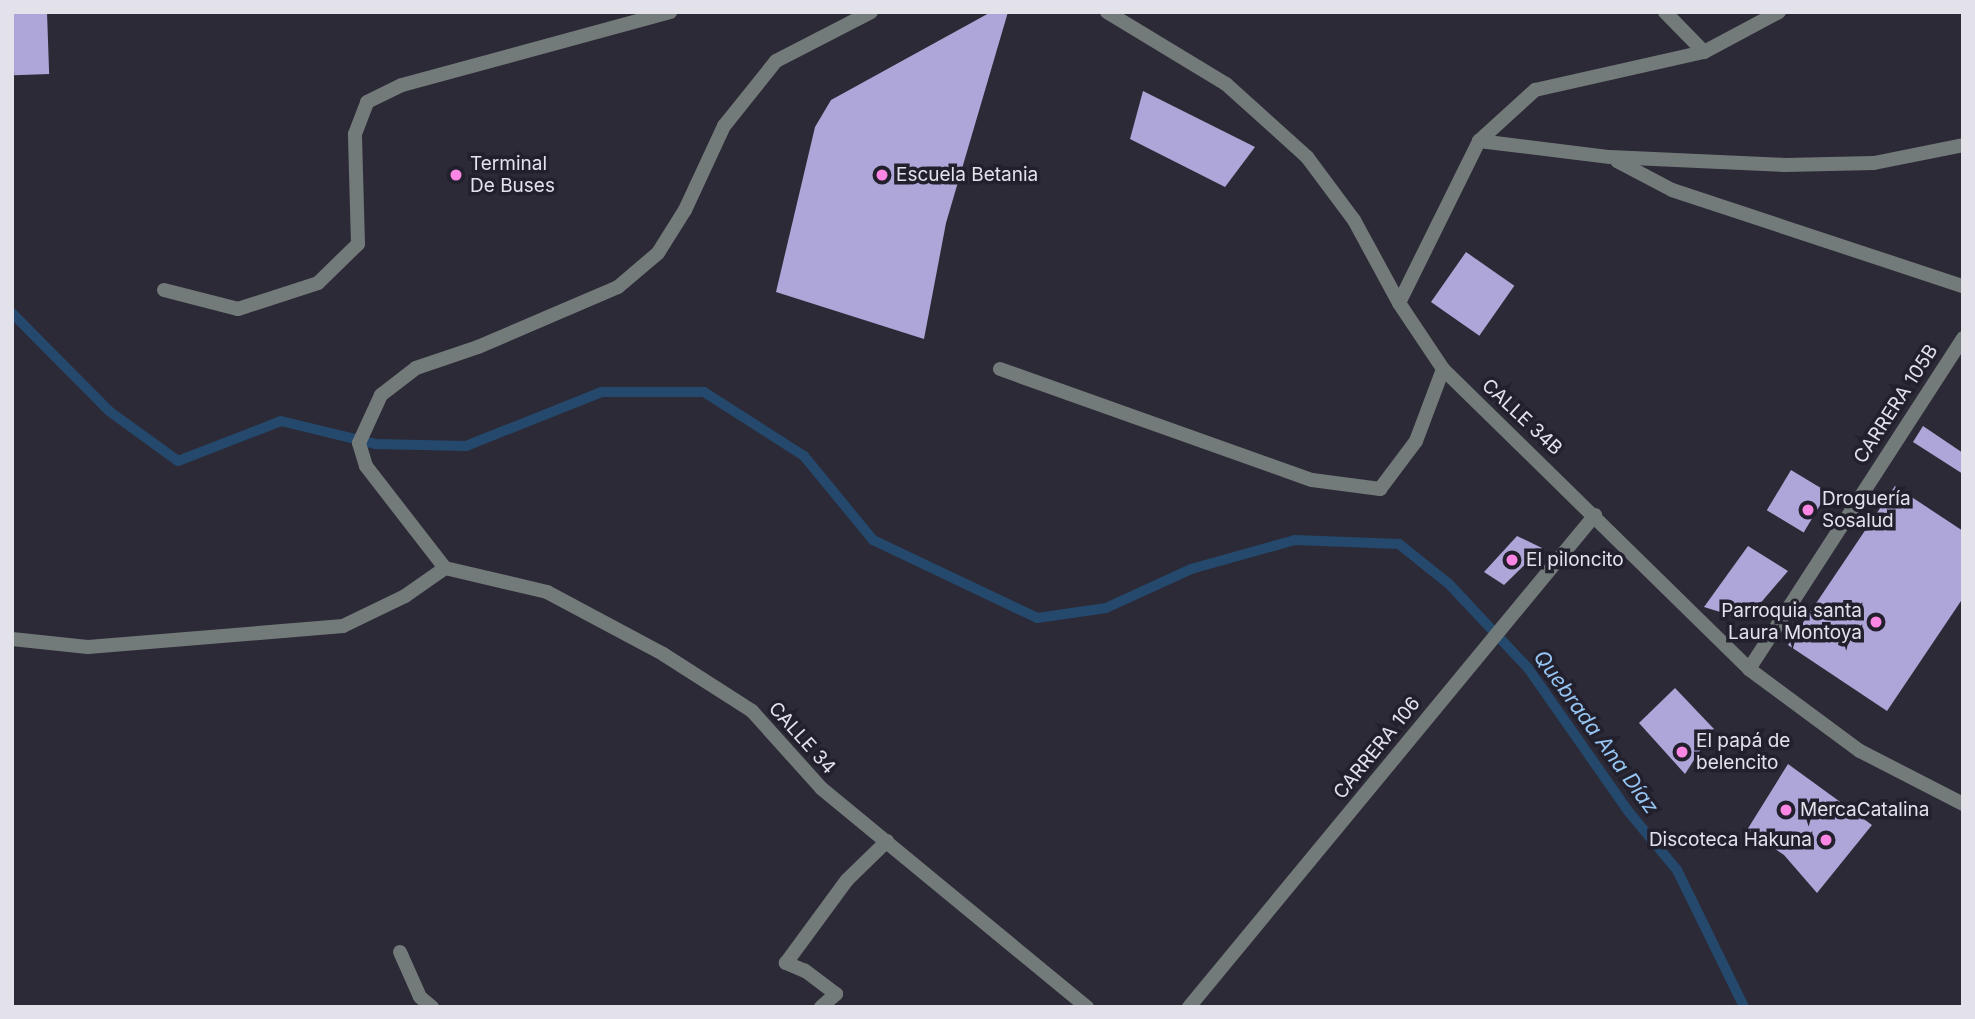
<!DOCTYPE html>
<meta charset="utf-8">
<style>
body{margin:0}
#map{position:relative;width:1975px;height:1019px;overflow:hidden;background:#2d2a37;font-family:Inter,sans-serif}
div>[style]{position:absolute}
.stream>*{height:10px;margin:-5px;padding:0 5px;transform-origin:5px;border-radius:5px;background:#24496c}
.building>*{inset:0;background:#aea5d8;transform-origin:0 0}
.lane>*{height:14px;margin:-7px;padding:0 7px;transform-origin:7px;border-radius:7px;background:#727b79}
.street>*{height:14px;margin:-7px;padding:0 7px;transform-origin:7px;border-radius:7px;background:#727b79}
.dots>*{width:19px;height:19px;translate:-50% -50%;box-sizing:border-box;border:4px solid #23202d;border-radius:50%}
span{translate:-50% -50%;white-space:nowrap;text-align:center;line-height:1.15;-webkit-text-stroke:7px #23202d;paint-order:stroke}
.poi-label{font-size:19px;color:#e3e2eb}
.left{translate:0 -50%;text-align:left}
.right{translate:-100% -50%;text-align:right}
.street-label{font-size:19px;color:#e3e2eb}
.water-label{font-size:21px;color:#96c5f3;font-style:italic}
.frame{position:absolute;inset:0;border:14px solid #e3e2eb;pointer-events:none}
</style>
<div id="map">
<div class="stream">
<div style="left:12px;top:313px;width:138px;rotate:45.3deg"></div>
<div style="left:109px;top:411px;width:85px;rotate:35.9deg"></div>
<div style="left:178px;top:461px;width:110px;rotate:-21.2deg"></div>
<div style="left:281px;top:421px;width:97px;rotate:13.7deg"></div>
<div style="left:375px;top:444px;width:91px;rotate:1.3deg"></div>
<div style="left:466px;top:446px;width:146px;rotate:-21.7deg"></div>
<div style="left:602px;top:392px;width:102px"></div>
<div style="left:704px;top:392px;width:119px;rotate:32.6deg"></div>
<div style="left:804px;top:456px;width:109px;rotate:50.6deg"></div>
<div style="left:873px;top:540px;width:182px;rotate:25.4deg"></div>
<div style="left:1037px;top:618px;width:70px;rotate:-8.2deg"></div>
<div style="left:1106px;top:608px;width:94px;rotate:-24.6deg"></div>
<div style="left:1191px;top:569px;width:108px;rotate:-15.6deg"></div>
<div style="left:1295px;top:540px;width:104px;rotate:2.2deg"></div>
<div style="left:1399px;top:544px;width:64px;rotate:38.7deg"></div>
<div style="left:1449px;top:584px;width:115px;rotate:46.8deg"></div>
<div style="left:1528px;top:668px;width:174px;rotate:55deg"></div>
<div style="left:1628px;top:811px;width:77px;rotate:50.3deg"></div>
<div style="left:1677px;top:870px;width:153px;rotate:63.9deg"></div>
</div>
<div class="building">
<div style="left:47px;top:12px;width:62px;height:35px;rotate:88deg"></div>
<div style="clip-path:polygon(991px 12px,1008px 12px,946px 223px,924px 339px,776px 292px,815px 127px,831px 100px)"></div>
<div style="clip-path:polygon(1143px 91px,1255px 147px,1225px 187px,1130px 139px)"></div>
<div style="left:1466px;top:252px;width:59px;height:61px;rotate:35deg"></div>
<div style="clip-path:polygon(1923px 426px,1963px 453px,1963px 474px,1913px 442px)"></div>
<div style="left:1791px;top:470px;width:43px;height:47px;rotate:31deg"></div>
<div style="clip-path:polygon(1895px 486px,1963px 531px,1963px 598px,1887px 711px,1788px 645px)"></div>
<div style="clip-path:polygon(1517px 536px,1542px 548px,1504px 585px,1484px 572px)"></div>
<div style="clip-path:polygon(1748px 546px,1788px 571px,1746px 620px,1704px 607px)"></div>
<div style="clip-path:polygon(1675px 688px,1714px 729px,1685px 774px,1639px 723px)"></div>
<div style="clip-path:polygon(1788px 764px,1872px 825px,1817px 893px,1784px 855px,1747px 830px)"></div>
</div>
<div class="lane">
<div style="left:164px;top:290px;width:76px;rotate:14.4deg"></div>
<div style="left:238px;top:309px;width:84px;rotate:-18deg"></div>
<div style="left:318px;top:283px;width:56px;rotate:-44.3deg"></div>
<div style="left:358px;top:244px;width:110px;rotate:-91.6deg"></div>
<div style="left:355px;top:134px;width:34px;rotate:-69deg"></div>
<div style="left:367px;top:102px;width:39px;rotate:-26deg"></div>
<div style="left:402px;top:85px;width:278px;rotate:-15.2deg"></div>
<div style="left:1000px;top:369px;width:331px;rotate:19.6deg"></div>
<div style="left:1312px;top:480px;width:69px;rotate:7.5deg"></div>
<div style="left:1380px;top:489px;width:60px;rotate:-53.1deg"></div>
<div style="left:1416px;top:441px;width:77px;rotate:-69.4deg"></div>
</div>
<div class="street">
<div style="left:1107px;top:12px;width:139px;rotate:31.2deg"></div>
<div style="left:1226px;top:84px;width:109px;rotate:42deg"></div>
<div style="left:1307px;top:157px;width:79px;rotate:53.3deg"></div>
<div style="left:1354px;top:220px;width:94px;rotate:61.5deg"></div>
<div style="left:1399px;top:303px;width:79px;rotate:56.3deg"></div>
<div style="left:1443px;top:369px;width:429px;rotate:44.4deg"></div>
<div style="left:1749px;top:669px;width:138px;rotate:36.5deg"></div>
<div style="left:1860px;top:751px;width:116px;rotate:27.2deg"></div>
<div style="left:1665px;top:12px;width:56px;rotate:45.7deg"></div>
<div style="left:1479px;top:141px;width:132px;rotate:7deg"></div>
<div style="left:1610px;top:157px;width:175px;rotate:2.6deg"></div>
<div style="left:1785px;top:165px;width:89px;rotate:-1.3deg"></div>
<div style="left:1874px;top:163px;width:91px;rotate:-11.4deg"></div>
<div style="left:1617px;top:161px;width:62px;rotate:27.8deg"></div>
<div style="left:1672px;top:190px;width:306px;rotate:18.3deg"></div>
<div style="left:1399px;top:303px;width:181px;rotate:-63.7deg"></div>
<div style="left:1479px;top:141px;width:76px;rotate:-42.3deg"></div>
<div style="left:1535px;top:90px;width:173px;rotate:-12.7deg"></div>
<div style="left:1704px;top:52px;width:85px;rotate:-28.1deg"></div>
<div style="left:445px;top:568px;width:105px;rotate:13.2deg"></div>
<div style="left:547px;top:592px;width:132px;rotate:28.1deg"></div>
<div style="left:663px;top:654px;width:106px;rotate:32.6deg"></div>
<div style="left:752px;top:711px;width:103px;rotate:48.1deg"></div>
<div style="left:821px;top:788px;width:345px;rotate:39.5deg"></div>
<div style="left:12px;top:639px;width:76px;rotate:6deg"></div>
<div style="left:88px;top:647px;width:256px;rotate:-4.7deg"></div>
<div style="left:343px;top:626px;width:69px;rotate:-25.8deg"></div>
<div style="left:405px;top:596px;width:49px;rotate:-35deg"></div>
<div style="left:445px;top:568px;width:129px;rotate:-127.8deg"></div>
<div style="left:366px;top:466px;width:24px;rotate:-107deg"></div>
<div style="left:359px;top:443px;width:53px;rotate:-65.4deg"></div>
<div style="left:381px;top:395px;width:44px;rotate:-37.6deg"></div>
<div style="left:416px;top:368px;width:65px;rotate:-18.7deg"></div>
<div style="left:478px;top:347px;width:152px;rotate:-23.2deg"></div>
<div style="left:618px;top:287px;width:52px;rotate:-40.4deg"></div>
<div style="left:658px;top:253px;width:51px;rotate:-57.9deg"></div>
<div style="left:685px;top:210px;width:93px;rotate:-65.1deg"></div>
<div style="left:724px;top:126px;width:83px;rotate:-51.3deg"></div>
<div style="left:776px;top:61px;width:107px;rotate:-27.3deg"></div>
<div style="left:1749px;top:669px;width:394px;rotate:-57.1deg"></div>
<div style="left:400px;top:952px;width:49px;rotate:66deg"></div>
<div style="left:420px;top:997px;width:16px;rotate:40deg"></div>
<div style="left:821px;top:1007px;width:20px;rotate:-41deg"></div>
<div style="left:836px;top:994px;width:39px;rotate:-143deg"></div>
<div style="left:805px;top:971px;width:21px;rotate:-157deg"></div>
<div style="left:786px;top:963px;width:103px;rotate:-53.7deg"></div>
<div style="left:847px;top:880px;width:56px;rotate:-44.3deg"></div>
<div style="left:1189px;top:1007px;width:638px;rotate:-50.47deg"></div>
</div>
<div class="dots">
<div style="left:456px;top:175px;background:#fc86e3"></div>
<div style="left:882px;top:175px;background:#fc86e3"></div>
<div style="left:1808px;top:510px;background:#fc86e3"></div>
<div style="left:1512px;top:560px;background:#fc86e3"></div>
<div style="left:1876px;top:622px;background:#fc86e3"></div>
<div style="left:1682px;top:752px;background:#fc86e3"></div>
<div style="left:1786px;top:810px;background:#fc86e3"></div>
<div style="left:1826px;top:840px;background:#fc86e3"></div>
</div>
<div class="poi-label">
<span class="left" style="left:470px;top:175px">Terminal<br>De Buses</span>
<span class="left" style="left:896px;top:175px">Escuela Betania</span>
<span class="left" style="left:1822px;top:510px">Droguería<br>Sosalud</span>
<span class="left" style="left:1526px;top:560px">El piloncito</span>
<span class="right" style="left:1862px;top:622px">Parroquia santa<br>Laura Montoya</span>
<span class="left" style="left:1696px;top:752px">El papá de<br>belencito</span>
<span class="left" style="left:1800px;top:810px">MercaCatalina</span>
<span class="right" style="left:1812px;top:840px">Discoteca Hakuna</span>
</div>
<div class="street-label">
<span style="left:1896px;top:404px;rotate:-57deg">CARRERA 105B</span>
<span style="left:1522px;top:417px;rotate:43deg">CALLE 34B</span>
<span style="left:802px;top:738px;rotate:48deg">CALLE 34</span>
<span style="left:1377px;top:748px;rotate:-51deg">CARRERA 106</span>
</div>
<div class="water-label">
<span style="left:1596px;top:732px;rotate:54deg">Quebrada Ana Díaz</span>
</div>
<div class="frame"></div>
</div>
